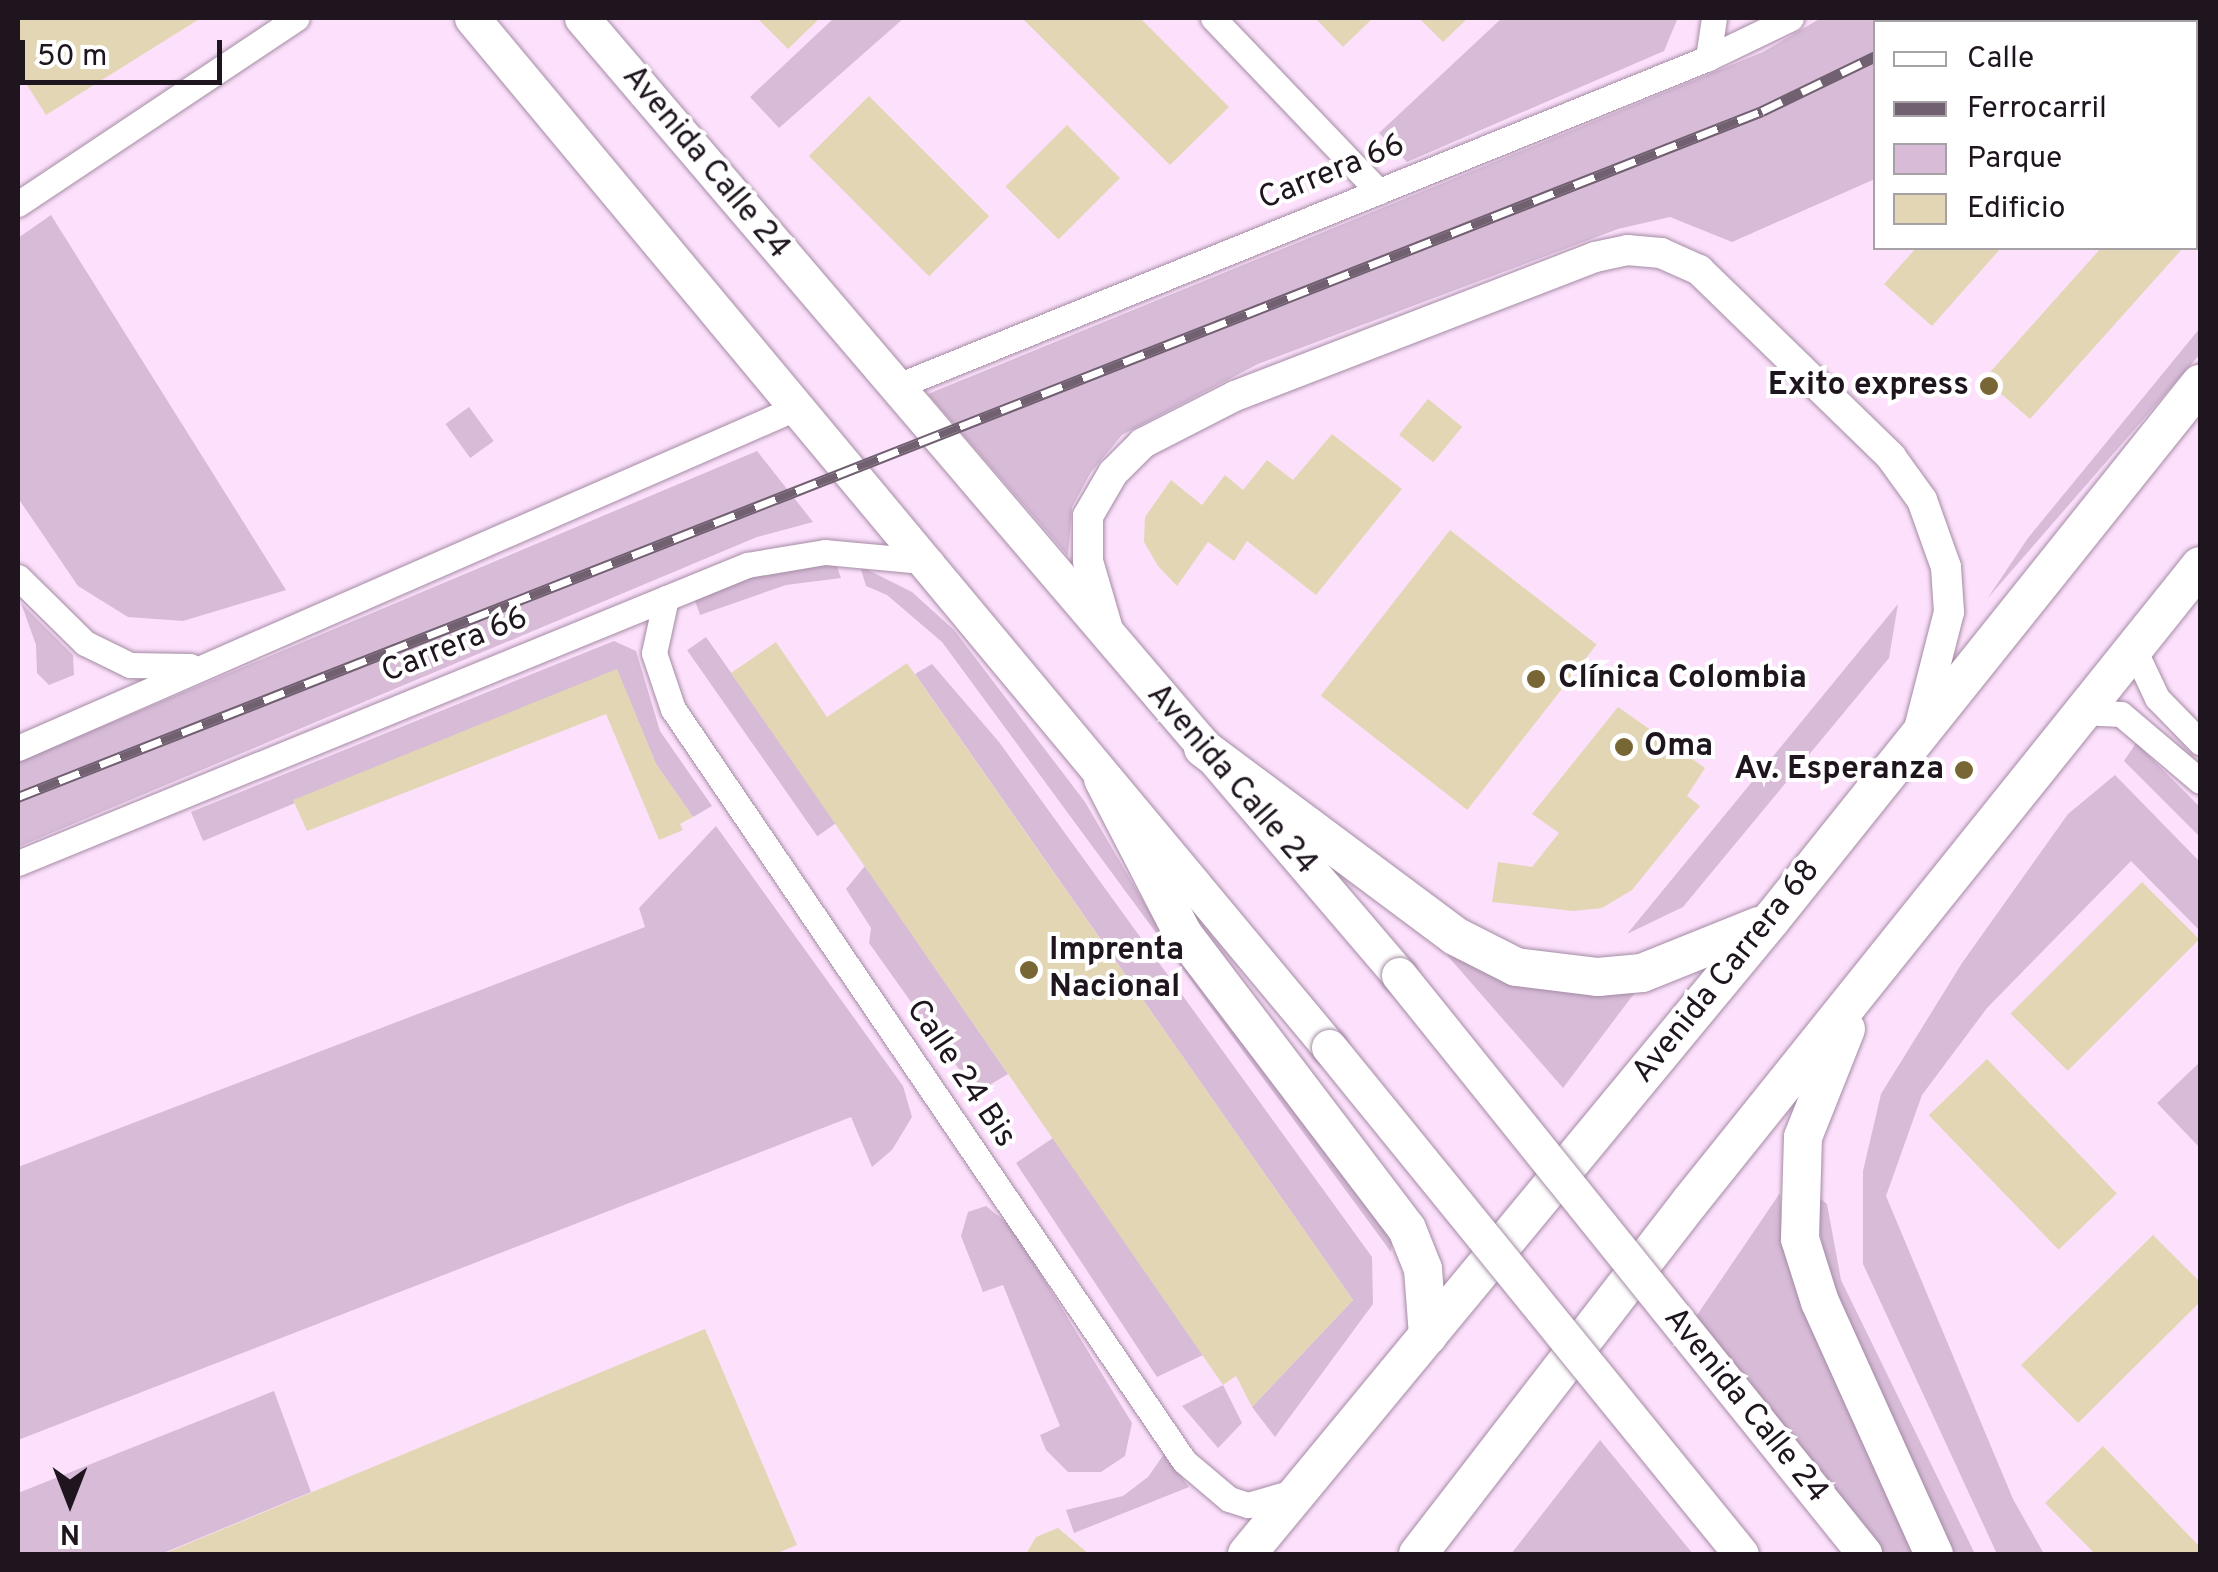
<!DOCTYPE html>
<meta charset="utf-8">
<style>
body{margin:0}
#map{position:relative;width:2218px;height:1572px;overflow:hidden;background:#fde1fc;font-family:Overpass,sans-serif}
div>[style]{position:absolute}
.green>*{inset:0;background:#d7bbd7;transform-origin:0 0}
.building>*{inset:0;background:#e3d6b5;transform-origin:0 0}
.roads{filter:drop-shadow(0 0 2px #a48ba4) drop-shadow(0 0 2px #a48ba4)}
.minor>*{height:25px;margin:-12.5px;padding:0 12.5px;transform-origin:12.5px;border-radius:12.5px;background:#fff}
.tertiary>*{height:30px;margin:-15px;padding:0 15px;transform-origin:15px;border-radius:15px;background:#fff}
.secondary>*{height:35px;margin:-17.5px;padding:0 17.5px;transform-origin:17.5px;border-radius:17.5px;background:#fff}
.primary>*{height:38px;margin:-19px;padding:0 19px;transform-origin:19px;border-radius:19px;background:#fff}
.rail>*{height:11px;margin-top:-5.5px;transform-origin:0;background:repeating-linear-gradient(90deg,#fff 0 22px,#706070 0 44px);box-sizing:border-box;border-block:2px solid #706070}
.bridges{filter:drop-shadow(0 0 2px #a48ba4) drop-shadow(0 0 2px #a48ba4)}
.secondary-bridge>*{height:35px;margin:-17.5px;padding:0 17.5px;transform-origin:17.5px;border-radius:17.5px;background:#fff}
.dots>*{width:28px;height:28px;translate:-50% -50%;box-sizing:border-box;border:5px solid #fff;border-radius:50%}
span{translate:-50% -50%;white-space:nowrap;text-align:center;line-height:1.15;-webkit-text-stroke:8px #fff;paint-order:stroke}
.street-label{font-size:32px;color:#1e151e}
.poi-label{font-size:32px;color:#1e151e;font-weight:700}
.right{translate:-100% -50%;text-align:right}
.left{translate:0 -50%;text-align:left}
.frame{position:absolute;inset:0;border:20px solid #1e151e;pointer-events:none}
.legend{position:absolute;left:1873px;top:20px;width:325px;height:230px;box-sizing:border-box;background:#fff;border:2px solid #a5a1a5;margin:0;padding:12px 18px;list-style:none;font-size:30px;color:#1e151e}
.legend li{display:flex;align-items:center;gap:20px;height:50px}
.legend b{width:50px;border:2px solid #a5a1a5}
.north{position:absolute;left:20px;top:1452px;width:100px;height:100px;-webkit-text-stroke:8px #fff;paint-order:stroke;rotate:180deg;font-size:28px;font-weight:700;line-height:40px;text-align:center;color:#1e151e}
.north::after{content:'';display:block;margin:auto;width:35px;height:45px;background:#1e151e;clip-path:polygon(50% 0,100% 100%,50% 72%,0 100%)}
.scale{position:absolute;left:20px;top:40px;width:202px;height:45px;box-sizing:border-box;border:5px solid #1e151e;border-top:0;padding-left:12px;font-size:30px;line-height:35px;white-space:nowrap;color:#1e151e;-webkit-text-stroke:8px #fff;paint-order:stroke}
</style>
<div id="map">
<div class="green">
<div style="clip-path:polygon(834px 18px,904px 18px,779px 128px,750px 97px)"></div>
<div style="clip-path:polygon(1502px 18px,1677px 18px,1677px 20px,1664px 51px,1407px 162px,1379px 133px)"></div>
<div style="clip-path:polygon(1821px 18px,2102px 18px,1876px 22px,1875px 179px,1732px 242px,1670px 217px,1618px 229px,1258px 364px,1122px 435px,1091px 472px,1072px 507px,1068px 556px,928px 394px,1763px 52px)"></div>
<div style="clip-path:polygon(51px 215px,286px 590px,183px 621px,128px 617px,78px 586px,18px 498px,18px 238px)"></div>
<div style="clip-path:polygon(2200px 328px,2200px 354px,1987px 599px,2028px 538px)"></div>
<div style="left:469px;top:407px;width:42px;height:29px;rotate:54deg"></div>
<div style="clip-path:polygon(757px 451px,813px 522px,757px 537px,18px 847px,18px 762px)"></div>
<div style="clip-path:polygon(835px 561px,841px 578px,786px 585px,700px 615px,694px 598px,763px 573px)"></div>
<div style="clip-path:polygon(860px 566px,912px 592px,954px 630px,1085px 802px,1163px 935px,1393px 1233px,1391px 1252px,942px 642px,887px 595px,866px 586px)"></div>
<div style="clip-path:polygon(21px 603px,73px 655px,74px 675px,49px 685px,37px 673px,36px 645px)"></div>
<div style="clip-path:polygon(1898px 604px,1889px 658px,1683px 907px,1627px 934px)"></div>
<div style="left:706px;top:637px;width:227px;height:23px;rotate:55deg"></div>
<div style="clip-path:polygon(614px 641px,636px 651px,660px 731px,712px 806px,693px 817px,656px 764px,617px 670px,203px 841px,191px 812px)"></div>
<div style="clip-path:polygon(932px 664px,999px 742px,1372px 1257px,1373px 1304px,1275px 1437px,1252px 1407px,1353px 1300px,915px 674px)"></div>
<div style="clip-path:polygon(2136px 743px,2200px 807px,2200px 837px,2124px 761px)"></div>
<div style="clip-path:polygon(2115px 775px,2200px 862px,2200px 931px,2131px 861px,1987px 1008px,1922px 1095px,1886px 1196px,2013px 1499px,2044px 1554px,1997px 1554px,1863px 1264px,1863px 1171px,1881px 1094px,1962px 963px,2068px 814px)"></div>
<div style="clip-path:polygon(716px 826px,903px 1086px,912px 1117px,892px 1150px,872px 1167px,851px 1117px,18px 1440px,18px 1167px,645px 927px,639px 908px)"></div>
<div style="clip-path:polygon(865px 866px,1008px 1074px,976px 1093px,869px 943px,871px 928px,846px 889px)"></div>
<div style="clip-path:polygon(1446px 954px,1527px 988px,1636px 991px,1563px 1088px)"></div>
<div style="clip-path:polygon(2200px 1062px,2200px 1148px,2157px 1103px)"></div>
<div style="clip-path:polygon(1053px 1138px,1203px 1355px,1157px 1377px,1016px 1163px)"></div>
<div style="clip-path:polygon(1811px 1191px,1827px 1204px,1841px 1280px,1975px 1554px,1952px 1554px,1833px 1295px)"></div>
<div style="clip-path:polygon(1780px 1193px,1782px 1225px,1922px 1554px,1884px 1554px,1693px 1321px)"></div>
<div style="clip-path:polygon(986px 1206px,1012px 1227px,1132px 1423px,1125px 1456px,1101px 1472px,1068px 1472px,1046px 1450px,1040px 1435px,1060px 1426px,1003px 1285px,983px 1292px,961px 1236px,968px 1212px)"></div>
<div style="clip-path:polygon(1223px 1385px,1242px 1423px,1218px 1448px,1182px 1406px)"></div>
<div style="clip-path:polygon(274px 1391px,311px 1492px,161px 1554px,18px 1554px,18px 1493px)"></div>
<div style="clip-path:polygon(1600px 1440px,1693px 1554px,1511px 1554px)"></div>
<div style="clip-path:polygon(1164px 1454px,1189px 1487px,1074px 1533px,1066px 1510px,1123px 1496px,1148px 1477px)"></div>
</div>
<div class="building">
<div style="clip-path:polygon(18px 18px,201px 18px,46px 115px,18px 71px)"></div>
<div style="clip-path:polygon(757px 18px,820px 18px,788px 49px)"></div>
<div style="clip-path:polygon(1022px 18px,1140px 18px,1229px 107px,1170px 165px)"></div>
<div style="clip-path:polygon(1315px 18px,1373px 18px,1343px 47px)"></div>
<div style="clip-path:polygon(1419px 18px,1468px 18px,1443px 42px)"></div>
<div style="left:869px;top:96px;width:170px;height:85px;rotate:45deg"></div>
<div style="left:1067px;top:125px;width:75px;height:87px;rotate:45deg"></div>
<div style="clip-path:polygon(1916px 248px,2001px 248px,1932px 326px,1884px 284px)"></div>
<div style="clip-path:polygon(2101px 248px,2183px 248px,2030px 419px,1984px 379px)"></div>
<div style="left:1428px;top:399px;width:44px;height:46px;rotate:39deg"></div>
<div style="clip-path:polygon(1332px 434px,1402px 489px,1316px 595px,1247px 541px,1234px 561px,1208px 542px,1177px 586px,1158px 566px,1144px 542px,1145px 517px,1171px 480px,1202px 505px,1225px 475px,1243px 490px,1267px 460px,1293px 480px)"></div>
<div style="left:1450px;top:530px;width:186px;height:210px;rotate:38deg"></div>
<div style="clip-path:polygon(776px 642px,827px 717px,907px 663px,1353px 1300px,1252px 1407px,1236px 1376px,1223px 1385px,731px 673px)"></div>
<div style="clip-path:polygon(617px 669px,656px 764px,693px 817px,680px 824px,683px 830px,659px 840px,606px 714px,307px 831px,293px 800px)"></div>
<div style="clip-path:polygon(1618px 707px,1705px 768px,1687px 796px,1700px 806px,1632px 890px,1602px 908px,1573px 911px,1492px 902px,1498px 862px,1532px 867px,1559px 833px,1532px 814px)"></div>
<div style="left:2142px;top:882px;width:81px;height:186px;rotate:45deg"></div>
<div style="left:1987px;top:1059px;width:187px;height:81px;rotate:46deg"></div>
<div style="clip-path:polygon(2153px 1235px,2200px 1282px,2200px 1302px,2078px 1423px,2021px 1365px)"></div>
<div style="clip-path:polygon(705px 1329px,797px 1545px,775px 1554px,163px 1554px)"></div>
<div style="clip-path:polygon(2103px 1446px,2200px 1547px,2200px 1554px,2095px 1554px,2045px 1503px)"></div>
<div style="clip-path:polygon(1058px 1528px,1089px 1554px,1026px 1554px,1036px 1537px)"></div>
</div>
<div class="roads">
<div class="minor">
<div style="left:1213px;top:18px;width:240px;rotate:46.3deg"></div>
<div style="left:1708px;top:58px;width:40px;rotate:-81.5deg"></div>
<div style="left:18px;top:204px;width:335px;rotate:-33.7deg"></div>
<div style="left:895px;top:387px;width:877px;rotate:-22.03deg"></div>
<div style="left:1708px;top:58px;width:92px;rotate:-25.7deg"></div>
<div style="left:18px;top:577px;width:94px;rotate:44.6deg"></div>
<div style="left:85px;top:643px;width:50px;rotate:26.1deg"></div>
<div style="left:130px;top:665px;width:60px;rotate:1deg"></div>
<div style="left:666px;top:598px;width:56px;rotate:102.3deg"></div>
<div style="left:654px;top:653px;width:59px;rotate:71.3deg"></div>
<div style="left:673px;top:709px;width:909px;rotate:55.8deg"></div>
<div style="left:1184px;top:1461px;width:59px;rotate:40.2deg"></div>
<div style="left:1229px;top:1499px;width:20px;rotate:18deg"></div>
<div style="left:1248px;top:1505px;width:50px;rotate:-16.3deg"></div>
<div style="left:2133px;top:647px;width:56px;rotate:64.8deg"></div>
<div style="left:2157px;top:698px;width:62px;rotate:45.7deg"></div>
<div style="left:2081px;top:712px;width:40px;rotate:2.9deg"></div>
<div style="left:2121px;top:714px;width:104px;rotate:40.3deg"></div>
<div style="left:18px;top:748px;width:854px;rotate:-23.62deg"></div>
<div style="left:18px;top:863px;width:788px;rotate:-22.23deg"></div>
<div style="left:747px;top:565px;width:79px;rotate:-9.5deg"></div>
<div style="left:825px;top:552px;width:107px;rotate:5.3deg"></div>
</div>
<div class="tertiary">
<div style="left:1109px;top:633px;width:75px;rotate:-106.3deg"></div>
<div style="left:1088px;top:561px;width:45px;rotate:-90deg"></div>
<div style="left:1088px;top:516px;width:50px;rotate:-59.8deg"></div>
<div style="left:1113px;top:473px;width:42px;rotate:-45deg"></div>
<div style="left:1143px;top:443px;width:103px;rotate:-27.1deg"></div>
<div style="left:1235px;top:396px;width:386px;rotate:-21.1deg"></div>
<div style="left:1595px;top:257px;width:33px;rotate:-12deg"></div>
<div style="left:1627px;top:250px;width:34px;rotate:5deg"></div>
<div style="left:1661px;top:253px;width:42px;rotate:24.1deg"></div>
<div style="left:1699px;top:270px;width:268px;rotate:44.2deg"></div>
<div style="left:1891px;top:457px;width:53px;rotate:54.2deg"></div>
<div style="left:1922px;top:500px;width:71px;rotate:70.3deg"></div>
<div style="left:1946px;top:567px;width:45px;rotate:86.2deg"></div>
<div style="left:1949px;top:612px;width:117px;rotate:104.4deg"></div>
</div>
<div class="secondary">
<div style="left:472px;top:18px;width:1339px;rotate:50.21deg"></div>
<div style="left:582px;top:18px;width:1258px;rotate:49.51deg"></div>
</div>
<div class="primary">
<div style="left:1203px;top:748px;width:314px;rotate:36.7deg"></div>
<div style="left:1455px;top:936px;width:68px;rotate:26.9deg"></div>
<div style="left:1516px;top:967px;width:83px;rotate:7deg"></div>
<div style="left:1598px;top:977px;width:44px;rotate:-5.2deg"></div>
<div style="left:1642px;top:973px;width:126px;rotate:-21.9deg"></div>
<div style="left:1103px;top:779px;width:174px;rotate:62.7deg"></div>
<div style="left:1183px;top:934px;width:370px;rotate:52.8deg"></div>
<div style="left:1407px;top:1229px;width:43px;rotate:68.2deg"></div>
<div style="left:1423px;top:1269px;width:67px;rotate:85.7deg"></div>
<div style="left:1846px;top:1029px;width:116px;rotate:111.7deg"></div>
<div style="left:1803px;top:1137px;width:102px;rotate:91.7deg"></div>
<div style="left:1800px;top:1239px;width:66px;rotate:72.4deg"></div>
<div style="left:1820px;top:1302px;width:277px;rotate:65.7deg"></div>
<div style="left:1247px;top:1554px;width:823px;rotate:-50.43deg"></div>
<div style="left:1771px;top:920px;width:687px;rotate:-51.33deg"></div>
<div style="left:1418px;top:1554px;width:445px;rotate:-52.3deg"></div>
<div style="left:1690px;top:1202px;width:815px;rotate:-51.27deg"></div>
</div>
</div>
<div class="rail">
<div style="left:1923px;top:22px;width:8px;rotate:-30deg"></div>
<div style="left:18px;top:797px;width:1874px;rotate:-21.47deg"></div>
<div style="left:1762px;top:111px;width:127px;rotate:-25.8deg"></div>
</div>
<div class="bridges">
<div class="secondary-bridge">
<div style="left:1399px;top:975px;width:742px;rotate:51.18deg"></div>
<div style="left:1329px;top:1047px;width:653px;rotate:50.9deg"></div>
</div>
</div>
<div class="dots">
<div style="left:1989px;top:386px;background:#786635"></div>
<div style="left:1536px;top:679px;background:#786635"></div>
<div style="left:1624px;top:747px;background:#786635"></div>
<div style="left:1964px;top:770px;background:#786635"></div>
<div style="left:1029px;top:970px;background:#786635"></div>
</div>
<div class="street-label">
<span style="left:705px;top:163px;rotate:50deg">Avenida Calle 24</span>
<span style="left:1332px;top:173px;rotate:-22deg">Carrera 66</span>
<span style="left:455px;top:646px;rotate:-22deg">Carrera 66</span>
<span style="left:1231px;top:780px;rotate:49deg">Avenida Calle 24</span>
<span style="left:1727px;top:972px;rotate:-51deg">Avenida Carrera 68</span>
<span style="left:960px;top:1074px;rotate:56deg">Calle 24 Bis</span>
<span style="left:1745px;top:1406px;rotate:51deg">Avenida Calle 24</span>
</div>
<div class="poi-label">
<span class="right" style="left:1969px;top:386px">Exito express</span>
<span class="left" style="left:1558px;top:679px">Clínica Colombia</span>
<span class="left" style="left:1644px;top:747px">Oma</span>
<span class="right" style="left:1944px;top:770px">Av. Esperanza</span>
<span class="left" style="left:1049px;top:970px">Imprenta<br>Nacional</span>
</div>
<div class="frame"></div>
<ul class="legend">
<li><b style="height:12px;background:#fff"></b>Calle</li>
<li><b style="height:12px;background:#706070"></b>Ferrocarril</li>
<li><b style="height:28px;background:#d7bbd7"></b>Parque</li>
<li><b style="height:28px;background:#e3d6b5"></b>Edificio</li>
</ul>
<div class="north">N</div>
<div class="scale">50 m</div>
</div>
